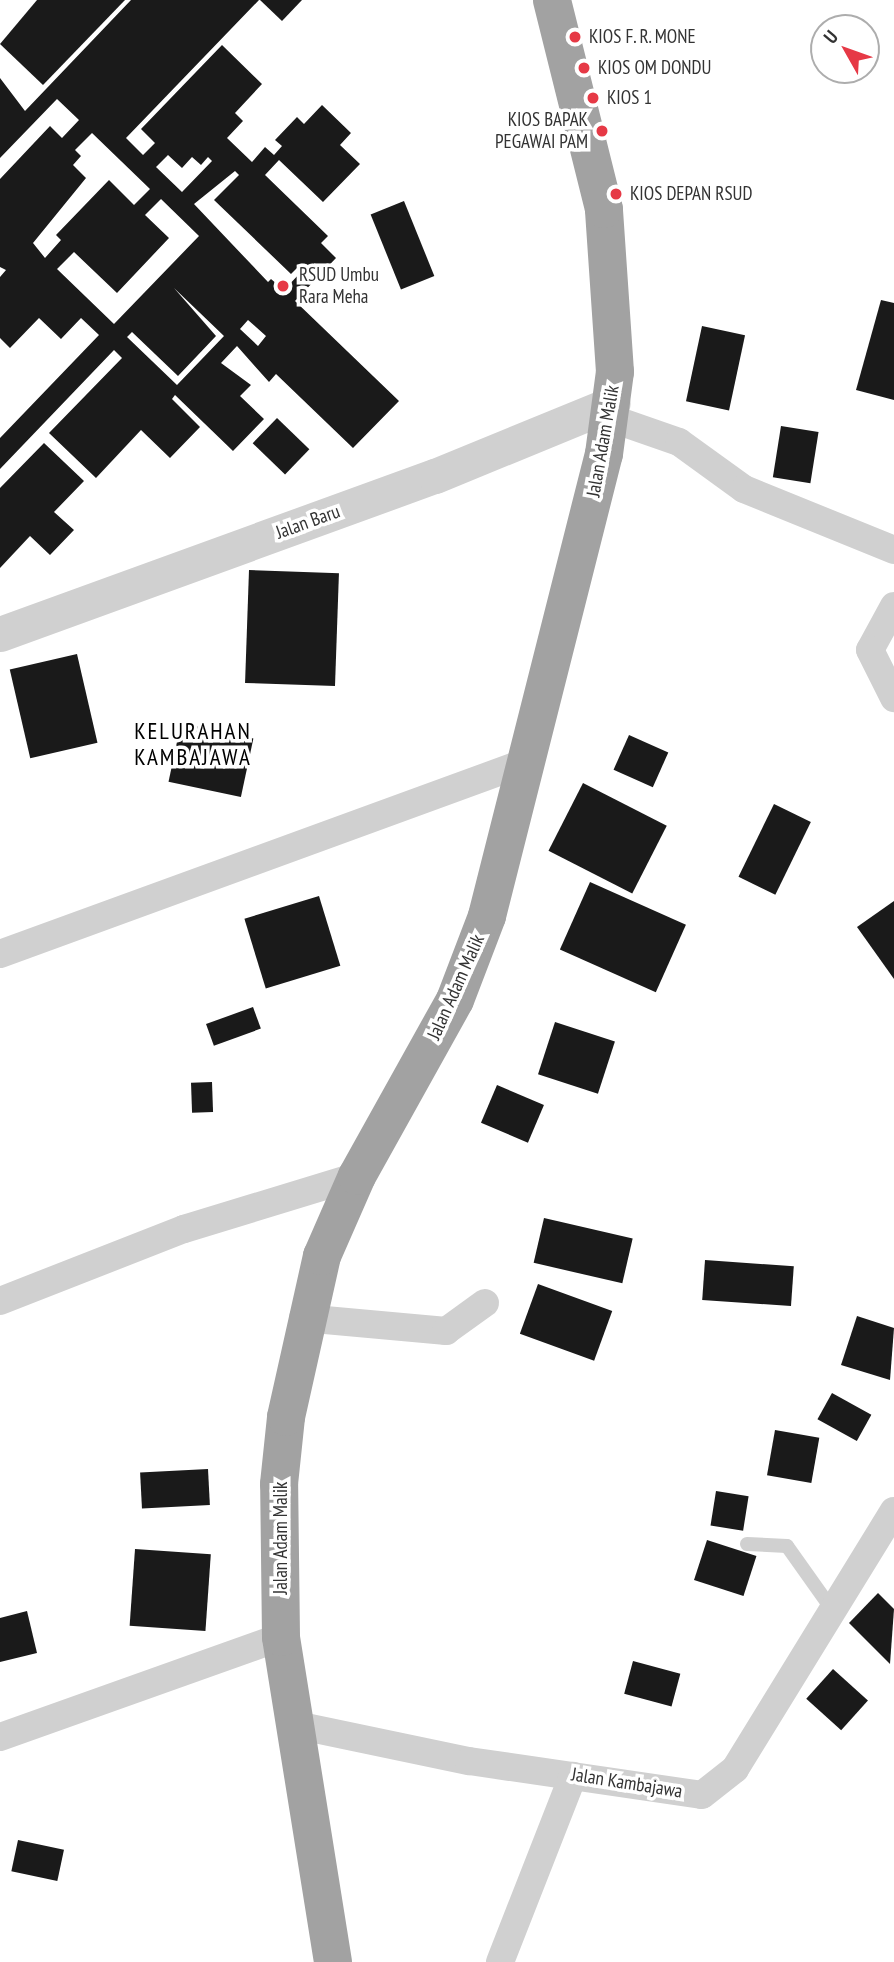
<!DOCTYPE html>
<style>
body{margin:0}
#map{position:relative;width:894px;height:1962px;overflow:hidden;background:#fff;font-family:"PT Sans Narrow",sans-serif}
div>[style]{position:absolute}
.building>*{inset:0;background:#1a1a1a;transform-origin:0 0}
.service>*{height:14px;margin:-7px;padding:0 7px;transform-origin:7px;border-radius:7px;background:#d0d0d0}
.minor>*{height:28px;margin:-14px;padding:0 14px;transform-origin:14px;border-radius:14px;background:#d0d0d0}
.tertiary>*{height:35px;margin:-17.5px;padding:0 17.5px;transform-origin:17.5px;border-radius:17.5px;background:#d0d0d0}
.trunk>*{height:38px;margin:-19px;padding:0 19px;transform-origin:19px;border-radius:19px;background:#a2a2a2}
.dots>*{width:19px;height:19px;translate:-50% -50%;box-sizing:border-box;border:4px solid #fff;border-radius:50%}
span{translate:-50% -50%;white-space:nowrap;text-align:center;line-height:1.15;-webkit-text-stroke:7px #fff;paint-order:stroke}
.poi-label{font-size:19px;color:#333}
.left{translate:0 -50%;text-align:left}
.right{translate:-100% -50%;text-align:right}
.street-label{font-size:19px;color:#333}
.quarter-label{font-size:23px;color:#000;letter-spacing:2px}
.north{position:absolute;left:810px;top:14px;width:70px;height:70px;box-sizing:border-box;background:#fff;border:2px solid #adadad;border-radius:50%;rotate:310deg;font-size:19px;font-weight:700;line-height:28px;text-align:center;color:#333}
.north::after{content:'';display:block;margin:auto;width:24px;height:32px;background:#e63946;clip-path:polygon(50% 0,100% 100%,50% 72%,0 100%)}
</style>
<div id="map">
<div class="building">
<div style="clip-path:polygon(37px 0,125px 0,43px 85px,0 44px)"></div>
<div style="clip-path:polygon(evenodd,131px 0,259px 0,126px 138px,143px 155px,155px 143px,141px 129px,222px 45px,262px 84px,235px 113px,243px 121px,227px 138px,252px 162px,265px 147px,274px 155px,282px 146px,275px 140px,297px 117px,304px 124px,322px 105px,351px 133px,340px 145px,360px 164px,323px 202px,279px 160px,265px 175px,328px 236px,321px 243px,336px 258px,295px 301px,399px 401px,353px 448px,276px 374px,269px 382px,237px 346px,221px 363px,251px 385px,240px 396px,264px 419px,233px 451px,175px 395px,172px 399px,200px 427px,170px 458px,141px 430px,96px 478px,49px 433px,122px 358px,114px 350px,0 469px,0 438px,99px 335px,81px 318px,61px 339px,39px 318px,10px 348px,0 338px,0 277px,6px 270px,0 267px,0 179px,50px 126px,62px 138px,79px 120px,57px 99px,0 158px,0 78px,25px 111px,131px 0,92px 133px,150px 189px,134px 205px,109px 180px,56px 235px,61px 240px,45px 258px,33px 243px,86px 178px,73px 165px,81px 156px,75px 150px,92px 133px,131px 0,168px 155px,182px 168px,192px 157px,201px 165px,208px 157px,212px 161px,182px 192px,156px 167px,168px 155px,131px 0,235px 171px,239px 175px,214px 200px,291px 274px,299px 266px,303px 270px,284px 290px,271px 279px,268px 282px,194px 204px,235px 171px,131px 0,161px 199px,199px 236px,114px 324px,57px 269px,74px 252px,117px 293px,169px 238px,145px 215px,161px 199px,131px 0,174px 288px,224px 336px,177px 385px,127px 337px,132px 332px,178px 376px,216px 336px,174px 288px,131px 0,248px 320px,266px 336px,258px 346px,240px 329px,248px 320px)"></div>
<div style="clip-path:polygon(260px 0,302px 0,282px 21px)"></div>
<div style="left:404px;top:201px;width:81px;height:36px;rotate:68deg"></div>
<div style="clip-path:polygon(881px 300px,894px 303px,894px 400px,856px 390px)"></div>
<div style="left:702px;top:326px;width:44px;height:77px;rotate:12deg"></div>
<div style="left:277px;top:418px;width:45px;height:35px;rotate:44deg"></div>
<div style="left:781px;top:426px;width:38px;height:52px;rotate:9deg"></div>
<div style="clip-path:polygon(44px 443px,84px 481px,54px 512px,74px 530px,50px 555px,30px 536px,0 568px,0 488px)"></div>
<div style="left:249px;top:570px;width:90px;height:113px;rotate:2deg"></div>
<div style="left:77px;top:654px;width:91px;height:69px;rotate:77deg"></div>
<div style="left:181px;top:723px;width:74px;height:60px;rotate:12deg"></div>
<div style="left:629px;top:735px;width:43px;height:38px;rotate:24deg"></div>
<div style="left:583px;top:783px;width:94px;height:76px;rotate:27deg"></div>
<div style="left:774px;top:804px;width:41px;height:81px;rotate:26deg"></div>
<div style="left:590px;top:882px;width:105px;height:74px;rotate:24deg"></div>
<div style="left:319px;top:896px;width:73px;height:78px;rotate:73deg"></div>
<div style="clip-path:polygon(894px 901px,894px 979px,857px 927px)"></div>
<div style="left:253px;top:1007px;width:23px;height:50px;rotate:70deg"></div>
<div style="left:555px;top:1022px;width:63px;height:55px;rotate:18deg"></div>
<div style="left:212px;top:1082px;width:30px;height:21px;rotate:88deg"></div>
<div style="left:497px;top:1085px;width:51px;height:41px;rotate:23deg"></div>
<div style="left:544px;top:1218px;width:91px;height:46px;rotate:13deg"></div>
<div style="left:705px;top:1260px;width:89px;height:40px;rotate:4deg"></div>
<div style="left:538px;top:1284px;width:79px;height:53px;rotate:20deg"></div>
<div style="clip-path:polygon(857px 1316px,894px 1328px,890px 1380px,841px 1365px)"></div>
<div style="left:832px;top:1393px;width:45px;height:30px;rotate:29deg"></div>
<div style="left:775px;top:1430px;width:45px;height:46px;rotate:10deg"></div>
<div style="left:208px;top:1469px;width:36px;height:68px;rotate:87deg"></div>
<div style="left:716px;top:1491px;width:33px;height:35px;rotate:9deg"></div>
<div style="left:707px;top:1540px;width:52px;height:42px;rotate:18deg"></div>
<div style="left:135px;top:1549px;width:76px;height:77px;rotate:4deg"></div>
<div style="clip-path:polygon(878px 1593px,894px 1609px,890px 1664px,849px 1623px)"></div>
<div style="clip-path:polygon(27px 1611px,37px 1653px,0 1662px,0 1618px)"></div>
<div style="left:633px;top:1661px;width:49px;height:34px;rotate:15deg"></div>
<div style="left:833px;top:1669px;width:47px;height:40px;rotate:42deg"></div>
<div style="left:18px;top:1840px;width:47px;height:32px;rotate:12deg"></div>
</div>
<div class="service">
<div style="left:747px;top:1544px;width:40px;rotate:2.9deg"></div>
<div style="left:787px;top:1546px;width:76px;rotate:54.6deg"></div>
</div>
<div class="minor">
<div style="left:610px;top:418px;width:73px;rotate:19.2deg"></div>
<div style="left:679px;top:442px;width:80px;rotate:35.9deg"></div>
<div style="left:744px;top:489px;width:162px;rotate:22.1deg"></div>
<div style="left:894px;top:606px;width:50px;rotate:118.6deg"></div>
<div style="left:870px;top:650px;width:54px;rotate:63.4deg"></div>
<div style="left:0;top:954px;width:563px;rotate:-20.04deg"></div>
<div style="left:0;top:1301px;width:198px;rotate:-21.4deg"></div>
<div style="left:184px;top:1229px;width:181px;rotate:-17deg"></div>
<div style="left:303px;top:1318px;width:144px;rotate:5.2deg"></div>
<div style="left:446px;top:1331px;width:48px;rotate:-35.7deg"></div>
<div style="left:296px;top:1725px;width:177px;rotate:11.8deg"></div>
<div style="left:469px;top:1761px;width:235px;rotate:8.3deg"></div>
<div style="left:702px;top:1795px;width:42px;rotate:-38.2deg"></div>
<div style="left:735px;top:1769px;width:303px;rotate:-58.4deg"></div>
<div style="left:0;top:1737px;width:298px;rotate:-19.6deg"></div>
<div style="left:500px;top:1962px;width:200px;rotate:-68.6deg"></div>
</div>
<div class="tertiary">
<div style="left:0;top:634px;width:463px;rotate:-20deg"></div>
<div style="left:435px;top:476px;width:192px;rotate:-22.3deg"></div>
</div>
<div class="trunk">
<div style="left:333px;top:1962px;width:329px;rotate:-99.1deg"></div>
<div style="left:281px;top:1637px;width:153px;rotate:-90.7deg"></div>
<div style="left:279px;top:1484px;width:67px;rotate:-84deg"></div>
<div style="left:286px;top:1417px;width:165px;rotate:-77.4deg"></div>
<div style="left:322px;top:1256px;width:87px;rotate:-66.4deg"></div>
<div style="left:357px;top:1176px;width:201px;rotate:-60.9deg"></div>
<div style="left:455px;top:1000px;width:90px;rotate:-69.1deg"></div>
<div style="left:487px;top:916px;width:477px;rotate:-75.8deg"></div>
<div style="left:604px;top:454px;width:83px;rotate:-82.4deg"></div>
<div style="left:615px;top:372px;width:163px;rotate:-93.9deg"></div>
<div style="left:604px;top:209px;width:215px;rotate:-104deg"></div>
</div>
<div class="dots">
<div style="left:575px;top:37px;background:#e63946"></div>
<div style="left:584px;top:68px;background:#e63946"></div>
<div style="left:593px;top:98px;background:#e63946"></div>
<div style="left:602px;top:131px;background:#e63946"></div>
<div style="left:616px;top:194px;background:#e63946"></div>
<div style="left:283px;top:286px;background:#e63946"></div>
</div>
<div class="poi-label">
<span class="left" style="left:589px;top:37px">KIOS F. R. MONE</span>
<span class="left" style="left:598px;top:68px">KIOS OM DONDU</span>
<span class="left" style="left:607px;top:98px">KIOS 1</span>
<span class="right" style="left:588px;top:131px">KIOS BAPAK<br>PEGAWAI PAM</span>
<span class="left" style="left:630px;top:194px">KIOS DEPAN RSUD</span>
<span class="left" style="left:299px;top:286px">RSUD Umbu<br>Rara Meha</span>
</div>
<div class="street-label">
<span style="left:603px;top:441px;rotate:-80deg">Jalan Adam Malik</span>
<span style="left:308px;top:522px;rotate:-20deg">Jalan Baru</span>
<span style="left:456px;top:987px;rotate:-66deg">Jalan Adam Malik</span>
<span style="left:281px;top:1538px;rotate:-90deg">Jalan Adam Malik</span>
<span style="left:627px;top:1783px;rotate:9deg">Jalan Kambajawa</span>
</div>
<div class="quarter-label">
<span style="left:193px;top:744px">KELURAHAN<br>KAMBAJAWA</span>
</div>
<div class="north">U</div>
</div>
